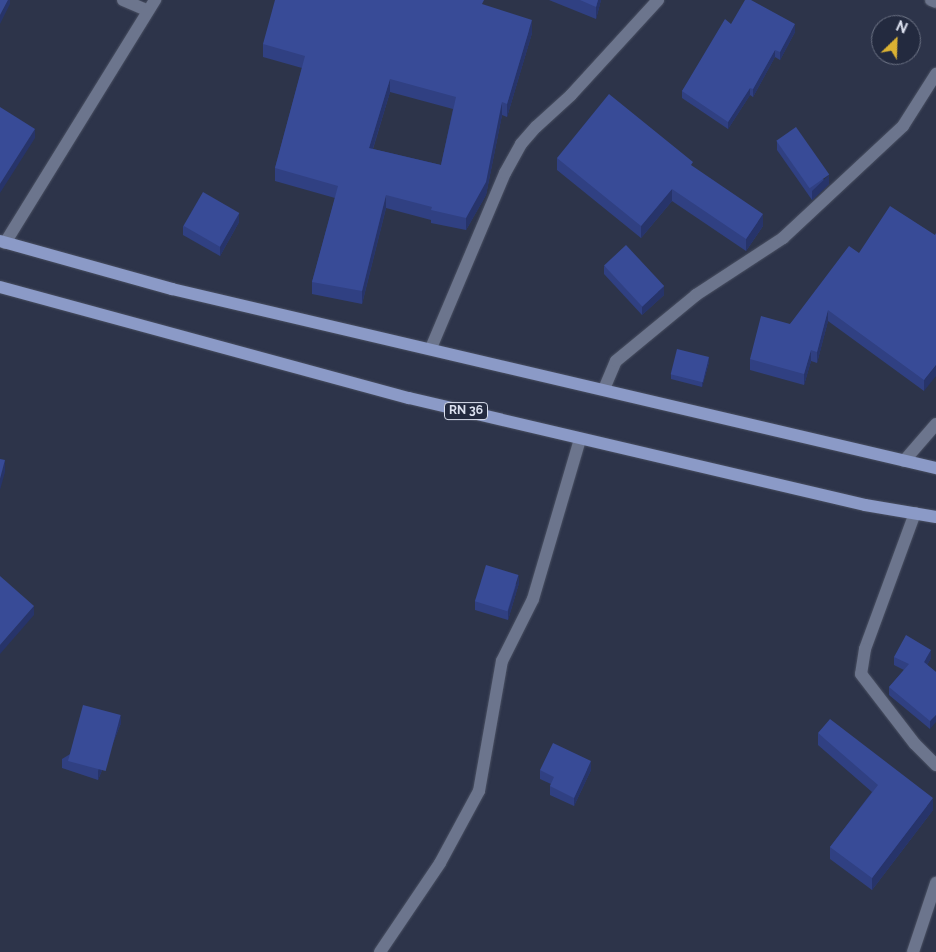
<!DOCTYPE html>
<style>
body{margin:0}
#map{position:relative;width:936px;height:952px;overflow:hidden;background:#2d344a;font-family:Raleway,sans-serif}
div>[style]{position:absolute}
.roads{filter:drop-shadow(0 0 1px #494f61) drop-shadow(0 0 1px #494f61)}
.street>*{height:12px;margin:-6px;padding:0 6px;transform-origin:6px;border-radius:6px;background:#6c758d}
.primary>*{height:12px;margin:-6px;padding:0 6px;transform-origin:6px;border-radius:6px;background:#8b9ac7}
.wall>*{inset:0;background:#304082}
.shaded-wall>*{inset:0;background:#27346a}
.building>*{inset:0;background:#384b97;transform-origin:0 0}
span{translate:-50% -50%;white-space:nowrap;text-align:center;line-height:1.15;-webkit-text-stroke:5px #232a3f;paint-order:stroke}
.shield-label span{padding:1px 4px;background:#232a3f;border:1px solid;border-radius:4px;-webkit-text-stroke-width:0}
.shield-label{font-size:12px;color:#dce1ef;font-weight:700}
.north{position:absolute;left:871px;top:15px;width:50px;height:50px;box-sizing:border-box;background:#232a3f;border:1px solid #6d7385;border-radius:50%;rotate:24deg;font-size:14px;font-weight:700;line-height:20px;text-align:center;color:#dce1ef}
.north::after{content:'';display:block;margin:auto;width:18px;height:22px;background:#dbb233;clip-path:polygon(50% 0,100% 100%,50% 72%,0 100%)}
</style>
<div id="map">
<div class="roads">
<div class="street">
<div style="left:123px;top:0;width:26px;rotate:23deg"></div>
<div style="left:931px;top:0;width:5px;rotate:22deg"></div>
<div style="left:5px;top:243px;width:286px;rotate:-58.3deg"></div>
<div style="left:431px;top:348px;width:190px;rotate:-67.1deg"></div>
<div style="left:505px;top:173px;width:33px;rotate:-61deg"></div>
<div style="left:521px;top:144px;width:23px;rotate:-49deg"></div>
<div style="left:536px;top:127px;width:47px;rotate:-42.4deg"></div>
<div style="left:571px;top:95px;width:129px;rotate:-47.5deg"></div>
<div style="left:604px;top:389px;width:30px;rotate:-67deg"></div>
<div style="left:616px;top:361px;width:104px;rotate:-39.5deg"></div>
<div style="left:696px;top:295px;width:104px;rotate:-33.2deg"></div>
<div style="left:783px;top:238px;width:164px;rotate:-43deg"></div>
<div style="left:903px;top:126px;width:62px;rotate:-57.6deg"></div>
<div style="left:904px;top:461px;width:49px;rotate:-49.1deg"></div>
<div style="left:915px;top:513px;width:145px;rotate:110.2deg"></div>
<div style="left:865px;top:649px;width:25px;rotate:99deg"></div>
<div style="left:861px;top:674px;width:88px;rotate:52.4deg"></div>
<div style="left:915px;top:744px;width:30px;rotate:45deg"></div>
<div style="left:380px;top:952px;width:107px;rotate:-56deg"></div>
<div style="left:440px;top:863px;width:82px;rotate:-61.6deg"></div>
<div style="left:479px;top:791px;width:132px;rotate:-80deg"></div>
<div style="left:502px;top:661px;width:69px;rotate:-63.4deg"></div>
<div style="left:533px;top:599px;width:167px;rotate:-73.6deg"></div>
<div style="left:913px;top:952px;width:73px;rotate:-71.6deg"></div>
</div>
<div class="primary">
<div style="left:0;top:241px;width:179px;rotate:15.6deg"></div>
<div style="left:172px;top:289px;width:785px;rotate:13.19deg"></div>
<div style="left:0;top:287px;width:424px;rotate:15.2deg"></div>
<div style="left:409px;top:398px;width:468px;rotate:13.2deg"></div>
<div style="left:865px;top:505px;width:72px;rotate:9.6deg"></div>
</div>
</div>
<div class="wall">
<div style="clip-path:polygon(549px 0,601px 0,596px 19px)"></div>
<div style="clip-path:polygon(evenodd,484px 5px,532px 33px,507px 117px,502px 115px,486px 195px,466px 230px,431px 223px,431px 220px,386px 208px,362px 304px,312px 294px,312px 282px,335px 198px,275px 181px,275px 168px,302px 68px,263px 57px,263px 44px,484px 5px,390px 92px,453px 109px,441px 165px,373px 149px,390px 92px)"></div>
<div style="clip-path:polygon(731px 24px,795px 32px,780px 60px,775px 57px,753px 97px,750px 95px,728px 129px,682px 98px,682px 91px)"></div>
<div style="clip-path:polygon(777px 141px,829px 184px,812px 200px,777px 150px)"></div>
<div style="clip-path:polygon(557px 158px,693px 167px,763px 226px,746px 251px,672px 201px,641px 238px,557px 170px)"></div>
<div style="clip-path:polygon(239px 222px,220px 256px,183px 235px,183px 226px)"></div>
<div style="clip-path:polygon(935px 235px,924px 391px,828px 321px,817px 363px,811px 361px,804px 385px,750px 370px,750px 359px,790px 324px,859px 253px)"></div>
<div style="clip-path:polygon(604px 266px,664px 295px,642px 315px,604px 274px)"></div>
<div style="clip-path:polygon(709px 362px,702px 387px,671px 379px,671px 374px)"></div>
<div style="clip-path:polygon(519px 583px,508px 620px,475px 610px,475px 601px)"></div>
<div style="clip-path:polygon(894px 657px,931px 658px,927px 665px,936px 672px,930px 729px,889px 695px,889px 687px,904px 670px,894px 665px)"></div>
<div style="clip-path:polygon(121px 723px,98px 780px,62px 768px,62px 759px)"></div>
<div style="clip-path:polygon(818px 733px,933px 810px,872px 890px,830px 859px,830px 847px,872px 792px,818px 745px)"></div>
<div style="clip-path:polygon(540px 770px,591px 770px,574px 806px,550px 795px,550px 786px,551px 784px,540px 779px)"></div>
</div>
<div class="shaded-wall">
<div style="clip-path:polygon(8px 0,10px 0,10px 4px,0 24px,0 15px)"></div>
<div style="clip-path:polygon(598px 0,601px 0,596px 19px,596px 7px)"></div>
<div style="clip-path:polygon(532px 20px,532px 33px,507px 117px,507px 104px)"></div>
<div style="clip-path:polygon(795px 24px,795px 32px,780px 60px,780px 52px)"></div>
<div style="clip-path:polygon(775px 50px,775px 57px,753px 97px,753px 89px)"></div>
<div style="clip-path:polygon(390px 79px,390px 92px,369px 161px,369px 148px)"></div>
<div style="clip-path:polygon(750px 88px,750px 95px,728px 129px,728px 122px)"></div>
<div style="clip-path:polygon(502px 102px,502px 115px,486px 195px,466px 230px,466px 218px)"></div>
<div style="clip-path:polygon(35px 129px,35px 138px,0 193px,0 184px)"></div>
<div style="clip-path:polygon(829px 175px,829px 184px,812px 200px,812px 191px)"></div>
<div style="clip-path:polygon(672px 189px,672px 201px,641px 238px,641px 226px)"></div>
<div style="clip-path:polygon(386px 195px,386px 208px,362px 304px,362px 291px)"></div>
<div style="clip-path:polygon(239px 213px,239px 222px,220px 256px,220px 247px)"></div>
<div style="clip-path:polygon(763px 214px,763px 226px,746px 251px,746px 239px)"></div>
<div style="clip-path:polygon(664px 286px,664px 295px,642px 315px,642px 307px)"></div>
<div style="clip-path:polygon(828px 310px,828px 321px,817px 363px,817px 352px)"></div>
<div style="clip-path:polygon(811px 350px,811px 361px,804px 385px,804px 374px)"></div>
<div style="clip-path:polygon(709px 357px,709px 362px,702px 387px,702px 383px)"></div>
<div style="clip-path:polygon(936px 365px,936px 376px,924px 391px,924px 380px)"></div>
<div style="clip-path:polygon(5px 460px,5px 472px,0 490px,0 479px)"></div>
<div style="clip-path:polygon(519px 575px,519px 583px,508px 620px,508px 611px)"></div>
<div style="clip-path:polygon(34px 606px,34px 615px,0 654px,0 645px)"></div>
<div style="clip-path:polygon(931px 650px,931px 658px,924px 670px,924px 662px)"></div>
<div style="clip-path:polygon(121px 715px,121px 723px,98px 780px,98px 771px)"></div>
<div style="clip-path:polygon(936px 715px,936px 722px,930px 729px,930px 721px)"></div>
<div style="clip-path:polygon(591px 761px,591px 770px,574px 806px,574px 798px)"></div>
<div style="clip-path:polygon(933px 798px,933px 810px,872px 890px,872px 878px)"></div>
</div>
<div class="building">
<div style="clip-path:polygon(0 0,8px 0,0 15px)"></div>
<div style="clip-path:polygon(evenodd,275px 0,484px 0,482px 4px,532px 20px,507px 104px,502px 102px,486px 182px,466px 218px,431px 210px,432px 207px,386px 195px,362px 291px,312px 282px,338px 186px,275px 168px,305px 56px,263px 44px,275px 0,390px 79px,456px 97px,441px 165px,369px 148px,390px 79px)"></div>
<div style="clip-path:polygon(580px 0,598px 0,596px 7px)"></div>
<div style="clip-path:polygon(745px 0,751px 0,795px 24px,780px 52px,775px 50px,753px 89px,750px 88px,728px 122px,682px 91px,725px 19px,731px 24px)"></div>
<div style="clip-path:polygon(609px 94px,693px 162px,691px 165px,763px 214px,746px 239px,672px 189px,641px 226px,557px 158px)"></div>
<div style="clip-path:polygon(0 107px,35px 129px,0 184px)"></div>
<div style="left:796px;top:127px;width:58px;height:24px;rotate:55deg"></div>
<div style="left:203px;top:192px;width:42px;height:39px;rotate:30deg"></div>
<div style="clip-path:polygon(890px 206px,935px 235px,936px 233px,936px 365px,924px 380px,828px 310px,817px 352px,811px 350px,804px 374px,750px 359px,761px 316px,790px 324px,849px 246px,859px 253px)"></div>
<div style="left:626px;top:245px;width:56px;height:30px;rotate:47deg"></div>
<div style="left:677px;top:349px;width:33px;height:26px;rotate:14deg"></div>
<div style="clip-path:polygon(0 459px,5px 460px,0 479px)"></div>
<div style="left:486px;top:565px;width:34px;height:38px;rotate:17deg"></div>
<div style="clip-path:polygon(0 576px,34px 606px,0 645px)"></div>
<div style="clip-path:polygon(906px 635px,931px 650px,924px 662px,936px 672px,936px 715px,930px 721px,889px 687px,909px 664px,894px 657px)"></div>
<div style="left:83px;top:705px;width:39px;height:58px;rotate:15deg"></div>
<div style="clip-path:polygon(830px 719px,933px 798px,872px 878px,830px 847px,878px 785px,818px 733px)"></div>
<div style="clip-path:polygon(553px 743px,591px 761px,574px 798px,550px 786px,554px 777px,540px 770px)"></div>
</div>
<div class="shield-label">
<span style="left:466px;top:411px">RN 36</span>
</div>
<div class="north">N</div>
</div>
